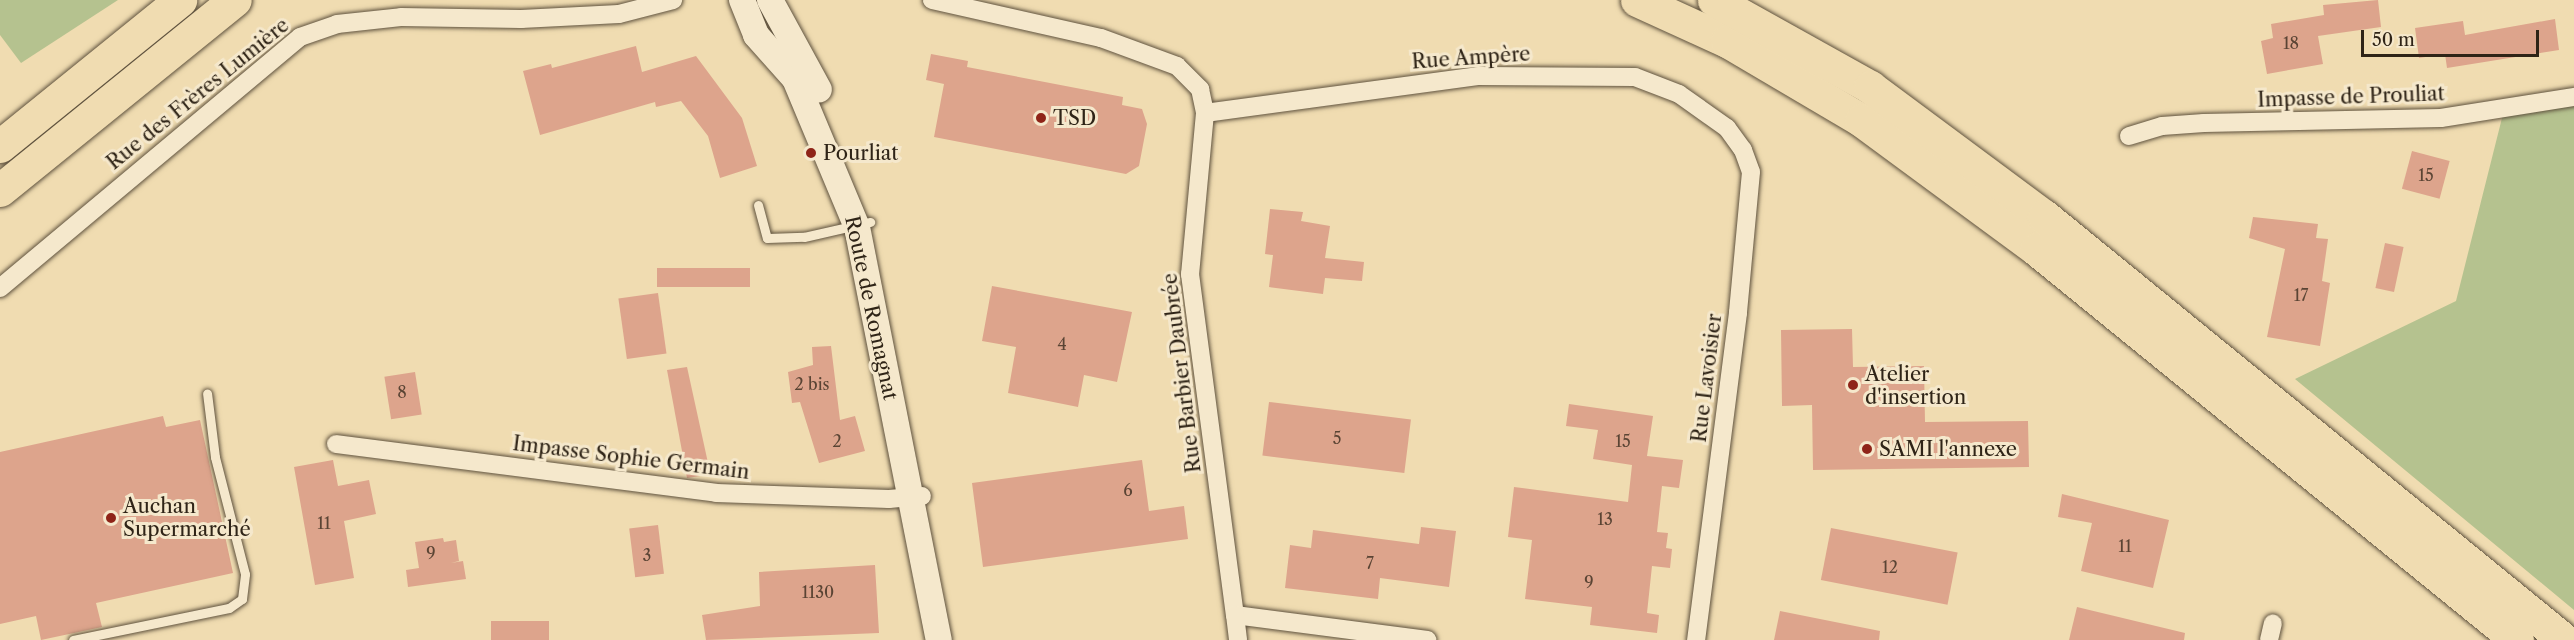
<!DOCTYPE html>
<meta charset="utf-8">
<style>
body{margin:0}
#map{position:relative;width:2574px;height:640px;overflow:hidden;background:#f0dcb1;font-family:"Libre Caslon Text",serif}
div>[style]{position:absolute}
.green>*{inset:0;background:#b5c28f}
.building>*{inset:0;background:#dda48c;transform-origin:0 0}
.roads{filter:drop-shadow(0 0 2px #5f523e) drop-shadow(0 0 2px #5f523e)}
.lane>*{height:9px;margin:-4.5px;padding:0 4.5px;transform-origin:4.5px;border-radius:4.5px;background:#f5e8cc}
.street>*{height:18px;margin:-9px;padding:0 9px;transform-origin:9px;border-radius:9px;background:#f5e8cc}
.secondary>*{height:26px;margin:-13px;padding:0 13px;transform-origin:13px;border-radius:13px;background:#f5e8cc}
.highway>*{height:33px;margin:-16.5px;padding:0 16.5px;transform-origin:16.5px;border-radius:16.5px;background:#f0dcb1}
.dots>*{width:16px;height:16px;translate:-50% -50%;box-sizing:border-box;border:3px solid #f5e8cc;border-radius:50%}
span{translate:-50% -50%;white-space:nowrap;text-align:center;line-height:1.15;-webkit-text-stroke:6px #f5e8cc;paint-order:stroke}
.number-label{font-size:16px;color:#5a4434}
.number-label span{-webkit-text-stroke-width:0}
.street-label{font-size:20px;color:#2f2417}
.poi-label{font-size:20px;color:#2f2417}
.left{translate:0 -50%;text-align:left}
.scale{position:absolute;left:2361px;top:30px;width:178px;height:27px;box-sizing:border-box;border:3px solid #2f2417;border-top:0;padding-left:8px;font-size:18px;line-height:21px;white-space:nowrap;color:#2f2417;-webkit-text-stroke:4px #f5e8cc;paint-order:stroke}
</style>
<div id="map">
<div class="green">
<div style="clip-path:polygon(0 0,118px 0,21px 63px,0 35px)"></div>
<div style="clip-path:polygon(2574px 97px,2574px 610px,2295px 379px,2456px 301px,2504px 110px)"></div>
</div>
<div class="building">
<div style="clip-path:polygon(2378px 0,2381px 27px,2318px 36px,2323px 64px,2267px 74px,2261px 41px,2273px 38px,2271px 24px,2324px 15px,2323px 5px)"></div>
<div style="clip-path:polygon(2555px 19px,2559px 50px,2447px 68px,2445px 54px,2419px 58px,2415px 28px,2463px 21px,2465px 35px)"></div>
<div style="clip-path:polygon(636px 46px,642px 72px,696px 56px,742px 118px,757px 166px,720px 178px,708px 136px,681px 101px,656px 107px,655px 102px,540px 135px,523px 71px,551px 64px,552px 68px)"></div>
<div style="clip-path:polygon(931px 54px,968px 61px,967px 67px,1123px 97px,1122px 105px,1142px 109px,1147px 124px,1139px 166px,1126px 174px,934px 137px,944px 84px,926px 80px)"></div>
<div style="left:2412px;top:151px;width:39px;height:39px;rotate:15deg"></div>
<div style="clip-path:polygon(1270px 209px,1303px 212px,1301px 221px,1330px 226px,1325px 258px,1364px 262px,1362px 281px,1325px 278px,1323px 294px,1269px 287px,1273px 255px,1265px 254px)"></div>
<div style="clip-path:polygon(2253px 217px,2318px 224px,2316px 238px,2328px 239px,2322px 281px,2330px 283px,2320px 346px,2267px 337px,2285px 249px,2249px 238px)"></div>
<div style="left:2385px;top:243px;width:19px;height:46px;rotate:12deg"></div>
<div style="left:750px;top:268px;width:19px;height:93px;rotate:90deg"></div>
<div style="clip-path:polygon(992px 286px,1132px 312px,1117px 382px,1084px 375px,1078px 407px,1008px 393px,1016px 347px,982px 341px)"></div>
<div style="left:658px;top:293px;width:61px;height:40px;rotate:82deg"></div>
<div style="clip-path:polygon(1852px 329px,1853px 367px,1924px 366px,1925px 422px,2028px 421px,2029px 467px,1813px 470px,1812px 405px,1782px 406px,1781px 330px)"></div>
<div style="clip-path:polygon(831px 346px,840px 420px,855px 416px,865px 451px,819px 463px,800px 402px,792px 403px,788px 372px,813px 365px,812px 347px)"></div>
<div style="clip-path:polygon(687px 367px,708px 463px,707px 475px,687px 478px,667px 370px)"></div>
<div style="left:415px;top:372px;width:43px;height:31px;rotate:81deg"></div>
<div style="left:1269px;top:402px;width:143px;height:54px;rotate:7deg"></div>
<div style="clip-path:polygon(1569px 404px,1653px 416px,1647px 456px,1683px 460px,1679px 488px,1662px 486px,1657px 532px,1668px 533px,1666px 548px,1672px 549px,1670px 568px,1652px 566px,1647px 613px,1659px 615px,1657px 633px,1590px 625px,1592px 607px,1525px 599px,1532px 540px,1508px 537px,1514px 487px,1628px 502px,1632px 465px,1593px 459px,1598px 430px,1566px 426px)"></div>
<div style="clip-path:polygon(163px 416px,166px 427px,200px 420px,233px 573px,96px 603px,102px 627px,41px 640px,36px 616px,0 624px,0 452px)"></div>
<div style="clip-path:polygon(333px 460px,338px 486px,369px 480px,376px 514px,344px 521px,354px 578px,315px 585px,294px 467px)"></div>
<div style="clip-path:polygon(1142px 460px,1149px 511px,1184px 506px,1188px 539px,983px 567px,972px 483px)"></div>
<div style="clip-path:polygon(2062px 494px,2169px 520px,2153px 588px,2081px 571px,2092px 523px,2058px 517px)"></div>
<div style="left:658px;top:525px;width:49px;height:29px;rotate:83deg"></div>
<div style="clip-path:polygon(1421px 527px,1456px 531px,1449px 587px,1380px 578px,1378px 599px,1285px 588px,1290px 545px,1311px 548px,1313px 530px,1419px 544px)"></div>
<div style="left:1831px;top:528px;width:129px;height:53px;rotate:11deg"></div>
<div style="clip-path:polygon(443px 538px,444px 542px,456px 540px,459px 561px,451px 563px,463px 561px,466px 579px,408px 587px,406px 570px,419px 568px,415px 542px)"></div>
<div style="clip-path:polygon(875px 565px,879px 633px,706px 640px,702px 615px,760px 606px,759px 572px)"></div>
<div style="clip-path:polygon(2077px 607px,2185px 633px,2184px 640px,2069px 640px)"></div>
<div style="clip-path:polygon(1780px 611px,1880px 631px,1879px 640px,1774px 640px)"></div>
<div style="left:491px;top:621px;width:58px;height:19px"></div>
</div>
<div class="roads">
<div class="lane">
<div style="left:758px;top:205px;width:34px;rotate:75deg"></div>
<div style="left:767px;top:238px;width:37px;rotate:-2deg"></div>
<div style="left:804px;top:237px;width:68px;rotate:-12.8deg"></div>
<div style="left:73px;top:640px;width:159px;rotate:-11.6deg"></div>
<div style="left:229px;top:608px;width:16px;rotate:-35deg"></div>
<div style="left:242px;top:599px;width:25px;rotate:-83deg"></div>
<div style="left:245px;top:574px;width:121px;rotate:-104.4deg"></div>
<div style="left:215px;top:457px;width:64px;rotate:-97.1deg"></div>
</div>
<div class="street">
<div style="left:932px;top:0;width:173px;rotate:12.7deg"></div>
<div style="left:1101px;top:38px;width:81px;rotate:20.2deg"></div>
<div style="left:1177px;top:66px;width:33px;rotate:45deg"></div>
<div style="left:1200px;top:89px;width:25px;rotate:78deg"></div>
<div style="left:1205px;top:113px;width:162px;rotate:95.3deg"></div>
<div style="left:1190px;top:274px;width:344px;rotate:82.5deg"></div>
<div style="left:1235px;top:615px;width:194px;rotate:7.4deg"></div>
<div style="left:1205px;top:113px;width:275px;rotate:-7.7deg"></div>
<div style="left:1478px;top:76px;width:157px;rotate:0.4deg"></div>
<div style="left:1635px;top:77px;width:47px;rotate:21.1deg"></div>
<div style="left:1679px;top:94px;width:59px;rotate:35.3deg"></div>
<div style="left:1727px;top:128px;width:27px;rotate:54deg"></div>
<div style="left:1743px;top:150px;width:23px;rotate:70deg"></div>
<div style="left:1751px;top:172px;width:142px;rotate:95.3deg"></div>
<div style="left:1738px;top:313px;width:330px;rotate:97.3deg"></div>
<div style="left:2129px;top:136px;width:34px;rotate:-17deg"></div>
<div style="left:2162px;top:126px;width:42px;rotate:-4.1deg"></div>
<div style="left:2204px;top:123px;width:237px;rotate:-1.2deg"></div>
<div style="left:2441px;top:118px;width:135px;rotate:-9deg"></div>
<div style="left:0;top:288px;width:391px;rotate:-39.9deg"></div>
<div style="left:300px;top:37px;width:39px;rotate:-19deg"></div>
<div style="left:337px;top:24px;width:64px;rotate:-6.2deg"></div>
<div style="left:401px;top:17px;width:120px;rotate:1deg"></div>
<div style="left:521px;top:19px;width:98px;rotate:-2.9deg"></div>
<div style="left:619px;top:14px;width:56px;rotate:-14.5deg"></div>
<div style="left:336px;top:444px;width:383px;rotate:7.3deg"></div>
<div style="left:716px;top:493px;width:173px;rotate:2deg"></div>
<div style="left:889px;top:499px;width:33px;rotate:-5deg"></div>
<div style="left:1235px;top:615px;width:25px;rotate:83deg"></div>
<div style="left:2269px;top:640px;width:17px;rotate:-77deg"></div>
</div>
<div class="secondary">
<div style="left:742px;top:0;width:38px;rotate:68deg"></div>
<div style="left:756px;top:35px;width:59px;rotate:48.4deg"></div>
<div style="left:795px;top:79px;width:160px;rotate:67.3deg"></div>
<div style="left:857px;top:227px;width:421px;rotate:78.8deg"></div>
<div style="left:770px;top:0;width:102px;rotate:61.4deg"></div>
</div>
<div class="highway">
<div style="left:1637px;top:0;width:99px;rotate:24.5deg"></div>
<div style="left:1727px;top:41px;width:156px;rotate:30.5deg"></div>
<div style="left:1861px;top:120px;width:217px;rotate:36.4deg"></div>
<div style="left:2036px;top:249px;width:620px;rotate:39.11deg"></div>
<div style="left:1714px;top:0;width:179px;rotate:29.1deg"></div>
<div style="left:1870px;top:87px;width:217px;rotate:36.6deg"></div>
<div style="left:2044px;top:216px;width:671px;rotate:39.19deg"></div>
<div style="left:0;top:146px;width:232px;rotate:-39deg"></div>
<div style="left:0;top:190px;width:302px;rotate:-39deg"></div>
</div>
</div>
<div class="dots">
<div style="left:1041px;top:118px;background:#8f2418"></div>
<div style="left:811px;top:153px;background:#8f2418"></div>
<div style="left:1853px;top:385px;background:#8f2418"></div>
<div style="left:1867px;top:449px;background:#8f2418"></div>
<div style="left:111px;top:518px;background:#8f2418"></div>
</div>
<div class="number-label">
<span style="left:2291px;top:43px">18</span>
<span style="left:2426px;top:175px">15</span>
<span style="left:2301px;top:295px">17</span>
<span style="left:1062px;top:344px">4</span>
<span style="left:812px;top:384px">2 bis</span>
<span style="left:402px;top:392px">8</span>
<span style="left:1337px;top:438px">5</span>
<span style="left:837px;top:441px">2</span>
<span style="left:1623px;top:441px">15</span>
<span style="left:1128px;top:490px">6</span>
<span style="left:1605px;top:519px">13</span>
<span style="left:324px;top:523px">11</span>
<span style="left:2125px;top:546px">11</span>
<span style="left:431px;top:553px">9</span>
<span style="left:647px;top:555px">3</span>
<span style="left:1370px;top:563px">7</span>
<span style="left:1890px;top:567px">12</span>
<span style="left:1589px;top:582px">9</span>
<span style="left:818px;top:592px">1130</span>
</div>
<div class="street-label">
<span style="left:1471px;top:58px;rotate:-4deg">Rue Ampère</span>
<span style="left:198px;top:94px;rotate:-39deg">Rue des Frères Lumière</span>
<span style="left:2351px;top:97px;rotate:-2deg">Impasse de Prouliat</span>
<span style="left:871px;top:308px;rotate:78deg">Route de Romagnat</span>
<span style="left:1182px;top:373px;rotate:-97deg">Rue Barbier Daubrée</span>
<span style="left:1707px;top:378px;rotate:-83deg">Rue Lavoisier</span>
<span style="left:631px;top:458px;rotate:7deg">Impasse Sophie Germain</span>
</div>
<div class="poi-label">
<span class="left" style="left:1053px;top:118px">TSD</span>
<span class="left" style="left:823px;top:153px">Pourliat</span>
<span class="left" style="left:1865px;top:386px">Atelier<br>d'insertion</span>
<span class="left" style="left:1879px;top:449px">SAMI l'annexe</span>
<span class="left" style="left:123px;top:518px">Auchan<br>Supermarché</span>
</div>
<div class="scale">50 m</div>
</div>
